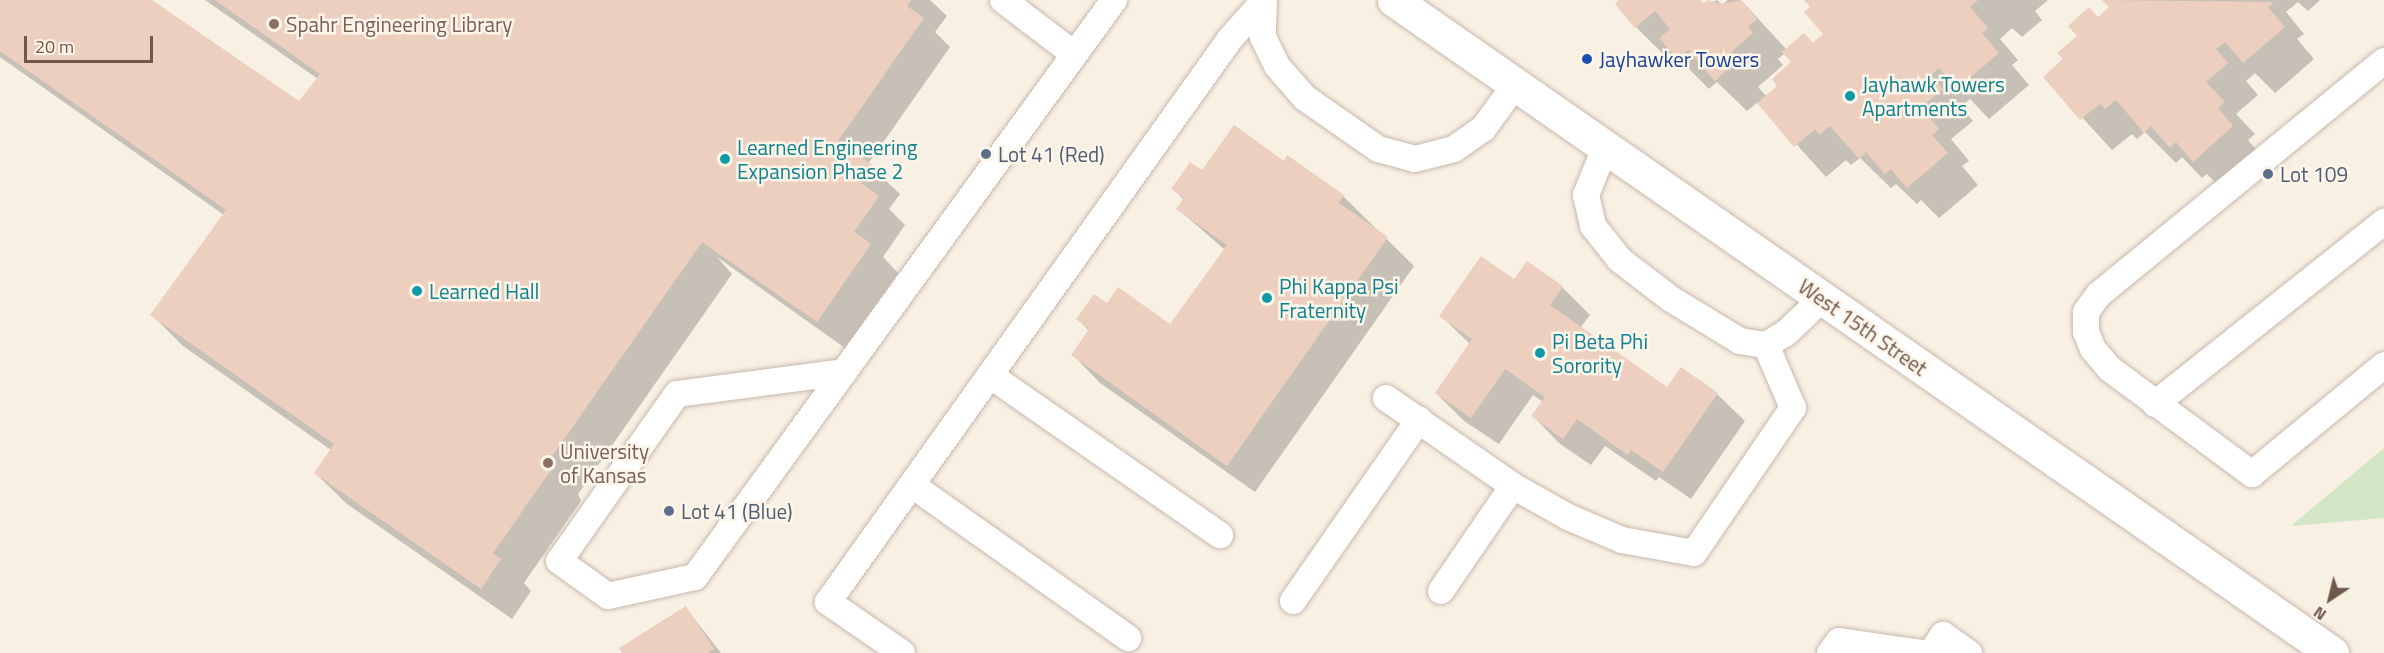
<!DOCTYPE html>
<style>
body{margin:0}
#map{position:relative;width:2384px;height:653px;overflow:hidden;background:#f9f0e4;font-family:"Titillium Web",sans-serif}
div>[style]{position:absolute}
.green>*{inset:0;background:#d2e5c4}
.shadow>*{inset:0;background:#0003}
.building>*{inset:0;background:#eccfbe}
.roads{filter:drop-shadow(0 0 2px #c9b8ab) drop-shadow(0 0 2px #c9b8ab)}
.lane>*{height:26px;margin:-13px;padding:0 13px;transform-origin:13px;border-radius:13px;background:#fff}
.secondary>*{height:33px;margin:-16.5px;padding:0 16.5px;transform-origin:16.5px;border-radius:16.5px;background:#fff}
.dots>*{width:16px;height:16px;translate:-50% -50%;box-sizing:border-box;border:3px solid #fdf5e9;border-radius:50%}
span{translate:-50% -50%;white-space:nowrap;text-align:center;line-height:1.15;-webkit-text-stroke:5px #fdf5e9;paint-order:stroke}
.education-label{font-size:21px;color:#785e54}
.left{translate:0 -50%;text-align:left}
.transit-label{font-size:21px;color:#164399}
.culture-label{font-size:21px;color:#0d838f}
.service-label{font-size:21px;color:#4e5e75}
.street-label{font-size:21px;color:#6f584c}
.north{position:absolute;left:2300px;top:569px;width:60px;height:60px;-webkit-text-stroke:4px #fdf5e9;paint-order:stroke;rotate:215deg;font-size:16px;font-weight:700;line-height:24px;text-align:center;color:#6f584c}
.north::after{content:'';display:block;margin:auto;width:21px;height:27px;background:#6f584c;clip-path:polygon(50% 0,100% 100%,50% 72%,0 100%)}
.scale{position:absolute;left:24px;top:36px;width:129px;height:27px;box-sizing:border-box;border:3px solid #6f584c;border-top:0;padding-left:8px;font-size:18px;line-height:21px;white-space:nowrap;color:#6f584c;-webkit-text-stroke:4px #fdf5e9;paint-order:stroke}
</style>
<div id="map">
<div class="green">
<div style="clip-path:polygon(2384px 448px,2384px 518px,2291px 526px)"></div>
</div>
<div class="shadow">
<div style="clip-path:polygon(0 0,150px 0,300px 103px,318px 79px,205px 0,930px 0,947px 16px,935px 32px,950px 47px,868px 164px,900px 194px,889px 209px,905px 225px,883px 257px,898px 273px,845px 348px,717px 257px,732px 274px,578px 494px,581px 501px,524px 583px,531px 591px,512px 619px,347px 504px,315px 473px,331px 450px,183px 346px,152px 315px,224px 215px,0 57px)"></div>
<div style="clip-path:polygon(evenodd,1622px 0,1700px 0,1705px 5px,1717px 0,1722px 5px,1728px 0,1741px 0,1787px 50px,1814px 44px,1825px 34px,1806px 0,2048px 0,2035px 11px,2042px 20px,2022px 37px,2012px 28px,2000px 39px,2018px 60px,2012px 65px,2029px 85px,1989px 119px,1970px 99px,1961px 107px,1973px 121px,1951px 139px,1969px 161px,1962px 166px,1978px 185px,1939px 218px,1921px 200px,1917px 204px,1896px 184px,1891px 188px,1860px 158px,1851px 165px,1846px 160px,1826px 177px,1758px 102px,1747px 111px,1717px 82px,1709px 89px,1673px 53px,1667px 58px,1636px 27px,1622px 0,1785px 53px,1793px 62px,1779px 86px,1767px 97px,1758px 87px,1783px 65px,1778px 59px,1785px 53px)"></div>
<div style="clip-path:polygon(2104px 0,2320px 0,2308px 11px,2298px 2px,2286px 12px,2304px 34px,2297px 39px,2314px 59px,2275px 93px,2255px 73px,2246px 81px,2258px 95px,2236px 114px,2255px 134px,2248px 140px,2263px 158px,2225px 192px,2207px 174px,2202px 178px,2182px 157px,2176px 163px,2145px 132px,2137px 139px,2132px 134px,2112px 150px,2045px 77px,2111px 8px)"></div>
<div style="clip-path:polygon(1288px 157px,1343px 196px,1414px 266px,1255px 492px,1100px 383px,1073px 355px,1089px 331px,1078px 319px,1107px 305px,1171px 326px,1225px 250px,1178px 209px,1184px 200px,1173px 189px,1203px 172px,1284px 163px)"></div>
<div style="clip-path:polygon(1514px 281px,1562px 287px,1590px 315px,1580px 328px,1668px 389px,1717px 394px,1745px 421px,1691px 499px,1659px 477px,1656px 481px,1605px 446px,1591px 465px,1560px 444px,1533px 416px,1543px 402px,1533px 395px,1499px 444px,1464px 421px,1436px 393px,1470px 344px,1441px 316px)"></div>
<div style="clip-path:polygon(686px 608px,721px 653px,624px 653px)"></div>
</div>
<div class="building">
<div style="clip-path:polygon(0 0,152px 0,299px 101px,320px 74px,215px 0,911px 0,907px 6px,924px 18px,838px 141px,874px 166px,861px 183px,879px 196px,854px 232px,871px 244px,817px 322px,702px 242px,548px 462px,551px 470px,493px 553px,501px 559px,481px 589px,314px 473px,334px 444px,150px 315px,226px 210px,0 51px)"></div>
<div style="clip-path:polygon(1619px 0,1700px 0,1703px 4px,1708px 0,1721px 4px,1741px 0,1757px 19px,1748px 27px,1753px 33px,1728px 55px,1735px 63px,1715px 81px,1688px 50px,1677px 59px,1659px 38px,1670px 29px,1655px 11px,1635px 28px,1615px 4px)"></div>
<div style="clip-path:polygon(1804px 0,1978px 0,1970px 7px,1988px 28px,1982px 33px,1999px 53px,1957px 89px,1939px 68px,1931px 75px,1943px 89px,1921px 107px,1939px 129px,1932px 135px,1948px 153px,1907px 188px,1891px 169px,1885px 174px,1866px 152px,1859px 159px,1830px 126px,1819px 135px,1815px 129px,1794px 147px,1757px 103px,1777px 86px,1772px 79px,1791px 62px,1782px 52px,1804px 33px,1813px 43px,1823px 34px,1804px 12px,1810px 7px)"></div>
<div style="clip-path:polygon(2102px 0,2274px 2px,2268px 7px,2285px 27px,2243px 63px,2225px 42px,2216px 49px,2228px 63px,2206px 82px,2225px 102px,2218px 108px,2233px 126px,2193px 162px,2176px 142px,2170px 148px,2151px 126px,2144px 133px,2116px 100px,2105px 109px,2100px 104px,2080px 120px,2043px 77px,2063px 59px,2057px 53px,2077px 36px,2068px 26px,2089px 7px,2098px 17px,2109px 7px)"></div>
<div style="clip-path:polygon(1234px 125px,1284px 161px,1287px 155px,1344px 195px,1339px 203px,1388px 237px,1227px 466px,1071px 355px,1089px 329px,1076px 319px,1094px 294px,1107px 303px,1118px 287px,1170px 324px,1227px 245px,1176px 209px,1184px 198px,1171px 189px,1190px 162px,1202px 170px)"></div>
<div style="clip-path:polygon(1481px 256px,1514px 279px,1527px 261px,1563px 286px,1550px 305px,1667px 387px,1681px 367px,1718px 393px,1663px 472px,1631px 450px,1628px 455px,1577px 419px,1563px 439px,1531px 416px,1545px 397px,1505px 369px,1471px 418px,1435px 393px,1472px 339px,1439px 316px)"></div>
<div style="clip-path:polygon(686px 606px,714px 649px,708px 653px,622px 653px,619px 648px)"></div>
</div>
<div class="roads">
<div class="lane">
<div style="left:1003px;top:0;width:89px;rotate:37.3deg"></div>
<div style="left:1264px;top:0;width:37px;rotate:92deg"></div>
<div style="left:1263px;top:37px;width:32px;rotate:64deg"></div>
<div style="left:1277px;top:66px;width:43px;rotate:48.8deg"></div>
<div style="left:1305px;top:98px;width:89px;rotate:34.9deg"></div>
<div style="left:1378px;top:149px;width:38px;rotate:15deg"></div>
<div style="left:1415px;top:159px;width:40px;rotate:-14.4deg"></div>
<div style="left:1454px;top:149px;width:35px;rotate:-35deg"></div>
<div style="left:1483px;top:129px;width:54px;rotate:-54deg"></div>
<div style="left:2384px;top:61px;width:368px;rotate:140.7deg"></div>
<div style="left:2099px;top:294px;width:22px;rotate:126deg"></div>
<div style="left:2086px;top:312px;width:20px;rotate:90deg"></div>
<div style="left:2086px;top:332px;width:18px;rotate:68deg"></div>
<div style="left:2093px;top:349px;width:26px;rotate:50deg"></div>
<div style="left:2110px;top:369px;width:177px;rotate:36.5deg"></div>
<div style="left:2252px;top:474px;width:171px;rotate:-39.5deg"></div>
<div style="left:1605px;top:148px;width:51px;rotate:112deg"></div>
<div style="left:1586px;top:195px;width:32px;rotate:77deg"></div>
<div style="left:1593px;top:226px;width:43px;rotate:51.5deg"></div>
<div style="left:1620px;top:260px;width:64px;rotate:37.4deg"></div>
<div style="left:1671px;top:299px;width:81px;rotate:31.3deg"></div>
<div style="left:1740px;top:341px;width:26px;rotate:9deg"></div>
<div style="left:1766px;top:345px;width:23px;rotate:-31deg"></div>
<div style="left:1786px;top:333px;width:50px;rotate:-43.4deg"></div>
<div style="left:844px;top:372px;width:168px;rotate:172.5deg"></div>
<div style="left:677px;top:394px;width:204px;rotate:125.2deg"></div>
<div style="left:559px;top:561px;width:60px;rotate:35.5deg"></div>
<div style="left:608px;top:596px;width:89px;rotate:-12.3deg"></div>
<div style="left:695px;top:577px;width:713px;rotate:-54.01deg"></div>
<div style="left:991px;top:376px;width:279px;rotate:34.8deg"></div>
<div style="left:1386px;top:398px;width:155px;rotate:34.7deg"></div>
<div style="left:1513px;top:486px;width:63px;rotate:29.4deg"></div>
<div style="left:1568px;top:517px;width:59px;rotate:23.1deg"></div>
<div style="left:1622px;top:540px;width:73px;rotate:10.2deg"></div>
<div style="left:1694px;top:553px;width:176px;rotate:-55.7deg"></div>
<div style="left:1793px;top:408px;width:69px;rotate:-113.2deg"></div>
<div style="left:2155px;top:404px;width:293px;rotate:-38.5deg"></div>
<div style="left:912px;top:485px;width:265px;rotate:35.3deg"></div>
<div style="left:1441px;top:591px;width:127px;rotate:-55.6deg"></div>
<div style="left:1293px;top:601px;width:221px;rotate:-55.2deg"></div>
<div style="left:902px;top:653px;width:90px;rotate:-145.4deg"></div>
<div style="left:828px;top:602px;width:692px;rotate:-54.47deg"></div>
<div style="left:1230px;top:39px;width:50px;rotate:-48.3deg"></div>
<div style="left:1830px;top:653px;width:15px;rotate:-53deg"></div>
<div style="left:1839px;top:641px;width:83px;rotate:8.3deg"></div>
<div style="left:1931px;top:653px;width:22px;rotate:-56deg"></div>
<div style="left:1943px;top:635px;width:32px;rotate:35deg"></div>
</div>
<div class="secondary">
<div style="left:1394px;top:0;width:1143px;rotate:34.84deg"></div>
</div>
</div>
<div class="dots">
<div style="left:274px;top:24px;background:#8d6e63"></div>
<div style="left:1587px;top:59px;background:#1a4fb4"></div>
<div style="left:1850px;top:96px;background:#0f9aa8"></div>
<div style="left:986px;top:154px;background:#5c6f8a"></div>
<div style="left:725px;top:159px;background:#0f9aa8"></div>
<div style="left:2268px;top:174px;background:#5c6f8a"></div>
<div style="left:417px;top:291px;background:#0f9aa8"></div>
<div style="left:1267px;top:298px;background:#0f9aa8"></div>
<div style="left:1540px;top:353px;background:#0f9aa8"></div>
<div style="left:548px;top:463px;background:#8d6e63"></div>
<div style="left:669px;top:511px;background:#5c6f8a"></div>
</div>
<div class="education-label">
<span class="left" style="left:286px;top:24px">Spahr Engineering Library</span>
<span class="left" style="left:560px;top:463px">University<br>of Kansas</span>
</div>
<div class="transit-label">
<span class="left" style="left:1599px;top:59px">Jayhawker Towers</span>
</div>
<div class="culture-label">
<span class="left" style="left:1862px;top:96px">Jayhawk Towers<br>Apartments</span>
<span class="left" style="left:737px;top:159px">Learned Engineering<br>Expansion Phase 2</span>
<span class="left" style="left:1279px;top:298px">Phi Kappa Psi<br>Fraternity</span>
<span class="left" style="left:429px;top:291px">Learned Hall</span>
<span class="left" style="left:1552px;top:353px">Pi Beta Phi<br>Sorority</span>
</div>
<div class="service-label">
<span class="left" style="left:998px;top:154px">Lot 41 (Red)</span>
<span class="left" style="left:2280px;top:174px">Lot 109</span>
<span class="left" style="left:681px;top:511px">Lot 41 (Blue)</span>
</div>
<div class="street-label">
<span style="left:1863px;top:327px;rotate:35deg">West 15th Street</span>
</div>
<div class="north">N</div>
<div class="scale">20 m</div>
</div>
